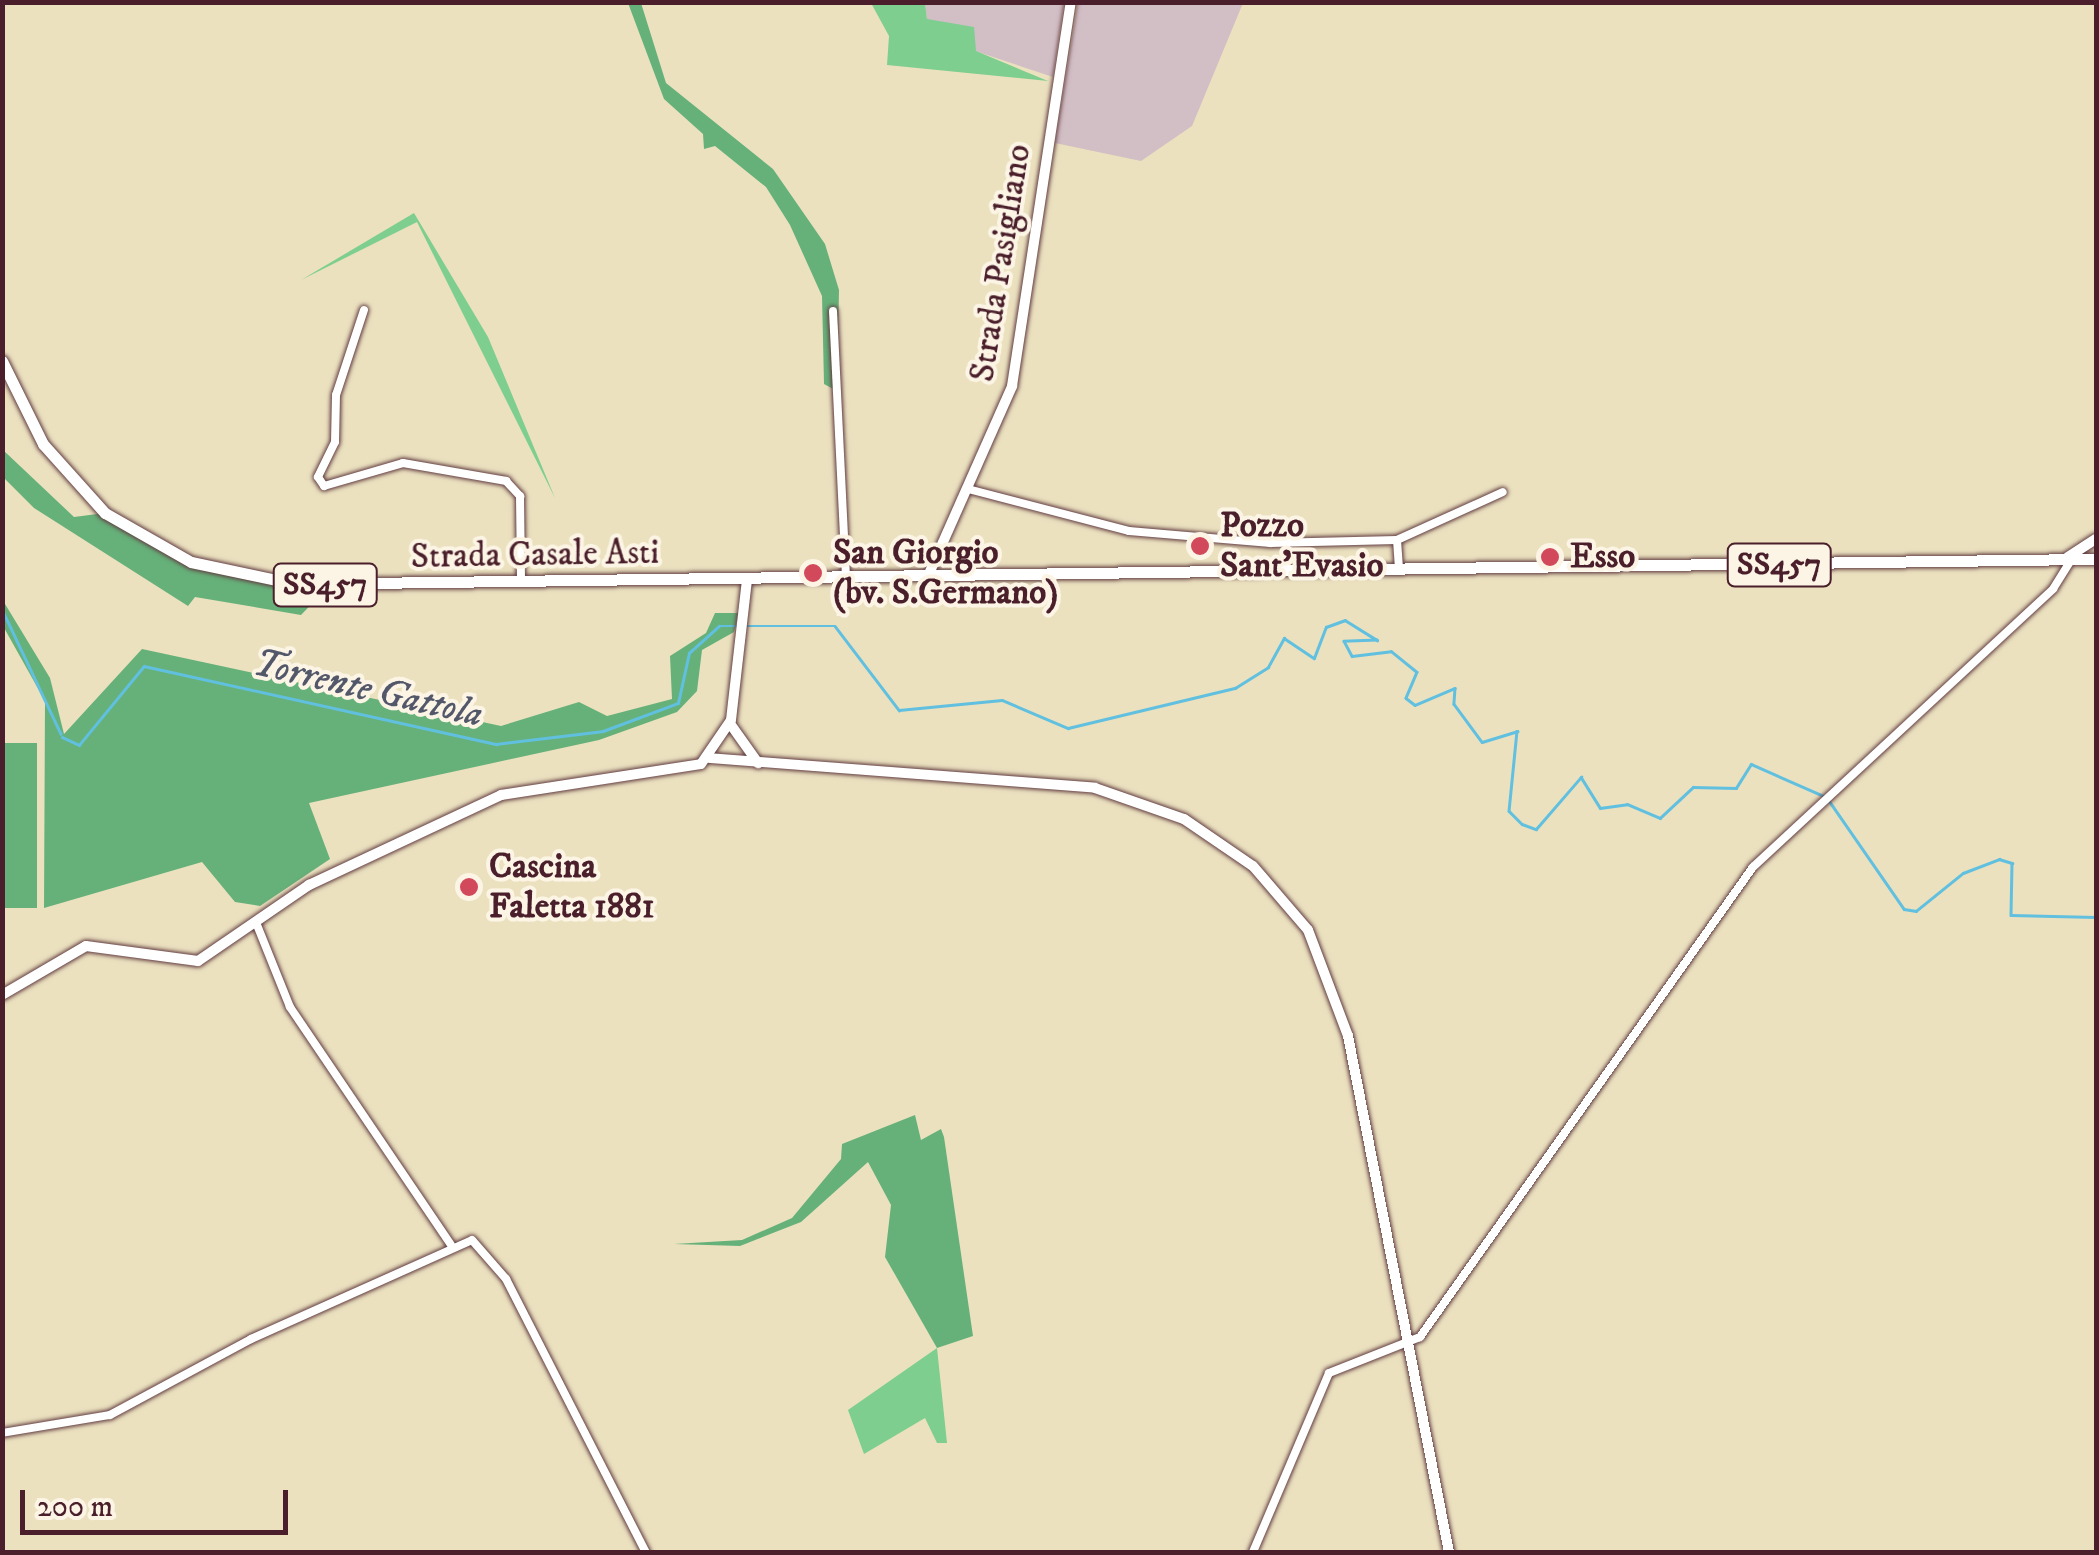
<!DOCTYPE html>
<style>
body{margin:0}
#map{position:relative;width:2099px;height:1555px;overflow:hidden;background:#ebe1bf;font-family:"IM FELL DW Pica",serif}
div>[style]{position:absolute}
.industrial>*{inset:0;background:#d2bec5}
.green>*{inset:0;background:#7dce8f}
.forest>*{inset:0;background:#66b17a;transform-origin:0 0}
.stream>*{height:2.5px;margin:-1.25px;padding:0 1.25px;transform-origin:1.25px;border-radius:1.25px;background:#61c0df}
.roads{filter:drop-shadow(0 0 2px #623c41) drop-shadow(0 0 2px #623c41)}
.street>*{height:8px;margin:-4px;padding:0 4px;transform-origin:4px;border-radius:4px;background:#fff}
.secondary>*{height:10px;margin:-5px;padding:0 5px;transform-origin:5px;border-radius:5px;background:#fff}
.primary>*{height:11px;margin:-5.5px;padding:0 5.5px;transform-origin:5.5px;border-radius:5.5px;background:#fff}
.dots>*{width:28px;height:28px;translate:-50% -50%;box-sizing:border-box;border:5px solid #fcf5e5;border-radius:50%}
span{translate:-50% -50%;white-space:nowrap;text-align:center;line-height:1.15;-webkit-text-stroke:8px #fcf5e5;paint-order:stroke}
.shield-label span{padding:2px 8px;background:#fcf5e5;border:2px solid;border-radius:8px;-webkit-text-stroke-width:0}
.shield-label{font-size:32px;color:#4a1f2b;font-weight:700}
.street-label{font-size:35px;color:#4a1f2b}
.poi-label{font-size:35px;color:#4a1f2b;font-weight:700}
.left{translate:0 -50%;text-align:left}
.water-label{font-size:38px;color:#52576a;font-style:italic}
.frame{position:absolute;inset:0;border:5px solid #4a1f2b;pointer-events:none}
.scale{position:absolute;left:20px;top:1490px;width:268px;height:45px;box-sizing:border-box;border:5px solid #4a1f2b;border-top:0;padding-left:12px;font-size:30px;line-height:35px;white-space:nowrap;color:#4a1f2b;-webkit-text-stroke:8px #fcf5e5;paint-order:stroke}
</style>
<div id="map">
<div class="industrial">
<div style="clip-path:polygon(925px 3px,1064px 3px,1053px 77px,975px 51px,927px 19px)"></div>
<div style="clip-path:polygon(1078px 3px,1243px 3px,1192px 126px,1141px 161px,1055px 143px)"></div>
</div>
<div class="green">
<div style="clip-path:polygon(871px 3px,925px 3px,927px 19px,974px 27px,976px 51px,1048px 81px,887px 65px,889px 36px)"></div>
<div style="clip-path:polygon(414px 213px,488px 337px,555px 498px,417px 222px,301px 280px)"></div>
<div style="clip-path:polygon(937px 1348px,947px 1443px,937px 1443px,925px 1418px,864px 1454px,848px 1410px)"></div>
</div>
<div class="forest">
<div style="clip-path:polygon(628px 3px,641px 3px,666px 83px,773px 169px,825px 244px,839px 290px,837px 391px,824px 384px,822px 296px,790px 225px,766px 187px,715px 146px,704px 149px,703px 134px,664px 99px)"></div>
<div style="clip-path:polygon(2px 449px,74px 517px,105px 513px,191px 562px,330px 585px,301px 615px,195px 597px,188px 606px,34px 508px,3px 477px)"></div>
<div style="clip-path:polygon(2px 599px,50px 678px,64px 734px,142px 649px,501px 726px,579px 702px,607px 716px,672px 699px,670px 656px,706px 633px,715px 613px,739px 613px,734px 632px,702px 650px,697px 691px,677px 712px,599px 740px,309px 803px,330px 859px,260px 906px,235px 902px,202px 862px,44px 908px,45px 701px,3px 626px)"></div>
<div style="left:37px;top:743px;width:165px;height:35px;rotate:90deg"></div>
<div style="clip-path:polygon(915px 1115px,921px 1140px,941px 1129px,944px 1137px,973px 1336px,937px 1348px,885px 1257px,891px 1205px,868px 1162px,801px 1222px,740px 1246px,674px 1244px,742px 1240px,792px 1218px,841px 1159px,842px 1144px)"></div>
</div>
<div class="stream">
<div style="left:2px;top:609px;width:138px;rotate:64.7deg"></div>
<div style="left:746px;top:626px;width:89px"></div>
<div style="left:835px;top:626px;width:106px;rotate:52.7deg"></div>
<div style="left:899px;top:710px;width:103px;rotate:-5.5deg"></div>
<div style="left:1002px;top:700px;width:72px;rotate:23deg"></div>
<div style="left:1068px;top:728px;width:172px;rotate:-13.5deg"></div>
<div style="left:1235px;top:688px;width:39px;rotate:-32deg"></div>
<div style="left:1268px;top:667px;width:33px;rotate:-61deg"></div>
<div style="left:1284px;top:638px;width:36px;rotate:34deg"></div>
<div style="left:1314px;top:658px;width:33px;rotate:-69deg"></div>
<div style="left:1326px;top:627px;width:20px;rotate:-20deg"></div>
<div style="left:1345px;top:620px;width:38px;rotate:32deg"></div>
<div style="left:1377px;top:640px;width:33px;rotate:178deg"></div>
<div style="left:1344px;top:641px;width:17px;rotate:62deg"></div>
<div style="left:1352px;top:656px;width:39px;rotate:-7deg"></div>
<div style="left:1391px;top:651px;width:33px;rotate:39deg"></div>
<div style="left:1417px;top:672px;width:28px;rotate:113deg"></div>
<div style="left:1406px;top:698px;width:11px;rotate:38deg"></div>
<div style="left:1415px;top:705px;width:43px;rotate:-23deg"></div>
<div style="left:1455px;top:688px;width:16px;rotate:94deg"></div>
<div style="left:1454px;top:704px;width:47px;rotate:53.6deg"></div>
<div style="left:1482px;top:742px;width:37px;rotate:-17deg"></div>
<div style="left:1517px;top:731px;width:80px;rotate:95.7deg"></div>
<div style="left:1509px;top:811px;width:18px;rotate:45deg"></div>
<div style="left:1522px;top:824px;width:15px;rotate:20deg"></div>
<div style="left:1536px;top:829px;width:69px;rotate:-49.1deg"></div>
<div style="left:1581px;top:777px;width:36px;rotate:58deg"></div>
<div style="left:1600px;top:808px;width:27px;rotate:-8deg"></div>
<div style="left:1627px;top:804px;width:36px;rotate:23deg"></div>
<div style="left:1660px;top:818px;width:45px;rotate:-43.2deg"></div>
<div style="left:1693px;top:787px;width:43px;rotate:1.3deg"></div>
<div style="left:1736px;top:788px;width:28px;rotate:-58deg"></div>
<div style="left:1751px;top:764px;width:80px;rotate:23.7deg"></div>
<div style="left:62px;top:737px;width:19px;rotate:25deg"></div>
<div style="left:79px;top:745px;width:102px;rotate:-50.6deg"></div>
<div style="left:144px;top:666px;width:361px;rotate:12.5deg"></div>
<div style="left:496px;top:744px;width:108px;rotate:-6.9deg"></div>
<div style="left:603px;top:731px;width:80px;rotate:-20.5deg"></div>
<div style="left:678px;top:703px;width:51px;rotate:-77.6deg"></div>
<div style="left:689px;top:653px;width:40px;rotate:-42deg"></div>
<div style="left:719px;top:626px;width:19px"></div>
<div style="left:1830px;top:802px;width:130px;rotate:55.3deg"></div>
<div style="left:1904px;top:909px;width:12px;rotate:9deg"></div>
<div style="left:1916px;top:911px;width:60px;rotate:-39deg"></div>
<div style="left:1963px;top:873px;width:39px;rotate:-21deg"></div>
<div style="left:1999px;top:859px;width:14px;rotate:17deg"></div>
<div style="left:2012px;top:863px;width:52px;rotate:91.1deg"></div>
<div style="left:2011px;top:915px;width:85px;rotate:1.3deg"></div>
</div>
<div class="roads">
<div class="street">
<div style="left:364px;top:310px;width:89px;rotate:108.2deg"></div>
<div style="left:336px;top:395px;width:47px;rotate:91.2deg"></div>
<div style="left:335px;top:442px;width:39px;rotate:116deg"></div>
<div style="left:318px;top:477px;width:11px;rotate:56deg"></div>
<div style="left:324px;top:486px;width:82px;rotate:-16.2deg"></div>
<div style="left:403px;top:463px;width:105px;rotate:9.9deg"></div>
<div style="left:506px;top:481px;width:21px;rotate:47deg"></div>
<div style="left:520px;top:496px;width:85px;rotate:89.3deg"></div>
<div style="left:833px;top:311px;width:266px;rotate:87.2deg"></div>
<div style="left:968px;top:489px;width:166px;rotate:14.6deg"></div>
<div style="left:1129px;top:531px;width:142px;rotate:4.9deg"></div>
<div style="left:1270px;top:543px;width:127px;rotate:-1.4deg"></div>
<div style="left:1397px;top:540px;width:116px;rotate:-24.4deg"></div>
<div style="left:1397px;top:540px;width:30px;rotate:86deg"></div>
<div style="left:257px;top:925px;width:88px;rotate:68.1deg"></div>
<div style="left:290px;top:1007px;width:287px;rotate:55.9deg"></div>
<div style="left:2px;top:1433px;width:109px;rotate:-9.5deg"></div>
<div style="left:110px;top:1415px;width:160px;rotate:-28.3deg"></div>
<div style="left:251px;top:1339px;width:242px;rotate:-24.1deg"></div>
<div style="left:472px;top:1240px;width:52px;rotate:48.9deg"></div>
<div style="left:506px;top:1279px;width:307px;rotate:62.9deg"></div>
<div style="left:1253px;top:1552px;width:194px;rotate:-67deg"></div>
<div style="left:1329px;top:1373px;width:98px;rotate:-21.6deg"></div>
<div style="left:1420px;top:1337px;width:576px;rotate:-54.68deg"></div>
<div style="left:1753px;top:867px;width:409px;rotate:-42.8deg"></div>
<div style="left:2053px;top:589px;width:34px;rotate:-58deg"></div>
</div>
<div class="secondary">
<div style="left:2068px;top:557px;width:33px;rotate:-33deg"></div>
<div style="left:928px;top:576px;width:208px;rotate:-66.1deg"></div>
<div style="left:1012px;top:386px;width:389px;rotate:-81.3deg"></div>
<div style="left:731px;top:725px;width:47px;rotate:54.6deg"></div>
<div style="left:709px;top:758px;width:387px;rotate:4.4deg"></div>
<div style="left:1095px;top:788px;width:94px;rotate:19.2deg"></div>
<div style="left:1184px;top:819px;width:83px;rotate:34.3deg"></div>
<div style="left:1253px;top:866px;width:84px;rotate:49.3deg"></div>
<div style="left:1308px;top:930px;width:113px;rotate:69.3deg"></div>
<div style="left:1348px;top:1036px;width:526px;rotate:78.93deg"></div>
<div style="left:2px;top:995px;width:97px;rotate:-30.3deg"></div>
<div style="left:86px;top:946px;width:113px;rotate:7.6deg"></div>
<div style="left:198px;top:961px;width:135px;rotate:-34.4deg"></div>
<div style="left:309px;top:885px;width:212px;rotate:-25.1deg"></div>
<div style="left:501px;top:795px;width:202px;rotate:-8.8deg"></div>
<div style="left:701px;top:764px;width:53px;rotate:-55.7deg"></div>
<div style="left:731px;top:720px;width:142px;rotate:-83.5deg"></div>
</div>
<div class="primary">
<div style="left:2px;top:361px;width:93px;rotate:63.7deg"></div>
<div style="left:43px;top:444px;width:93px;rotate:48.1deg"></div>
<div style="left:105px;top:513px;width:99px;rotate:29.7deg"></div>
<div style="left:191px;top:562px;width:106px;rotate:11.9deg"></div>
<div style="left:295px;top:584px;width:1801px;rotate:-0.8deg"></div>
</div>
</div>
<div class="dots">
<div style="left:1200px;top:546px;background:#d1495b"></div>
<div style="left:1550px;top:557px;background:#d1495b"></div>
<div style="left:813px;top:573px;background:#d1495b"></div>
<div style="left:469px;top:887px;background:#d1495b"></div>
</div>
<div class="shield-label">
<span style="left:1779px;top:565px">SS457</span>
<span style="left:325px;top:585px">SS457</span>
</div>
<div class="street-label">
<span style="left:1001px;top:263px;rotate:-81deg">Strada Pasigliano</span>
<span style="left:535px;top:555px;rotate:-1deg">Strada Casale Asti</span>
</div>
<div class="poi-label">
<span class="left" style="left:1220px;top:546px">Pozzo<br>Sant'Evasio</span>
<span class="left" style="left:833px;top:573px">San Giorgio<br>(bv. S.Germano)</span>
<span class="left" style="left:1570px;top:557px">Esso</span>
<span class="left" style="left:489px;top:887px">Cascina<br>Faletta 1881</span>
</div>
<div class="water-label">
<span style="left:368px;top:690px;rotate:13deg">Torrente Gattola</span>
</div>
<div class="frame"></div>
<div class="scale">200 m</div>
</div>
